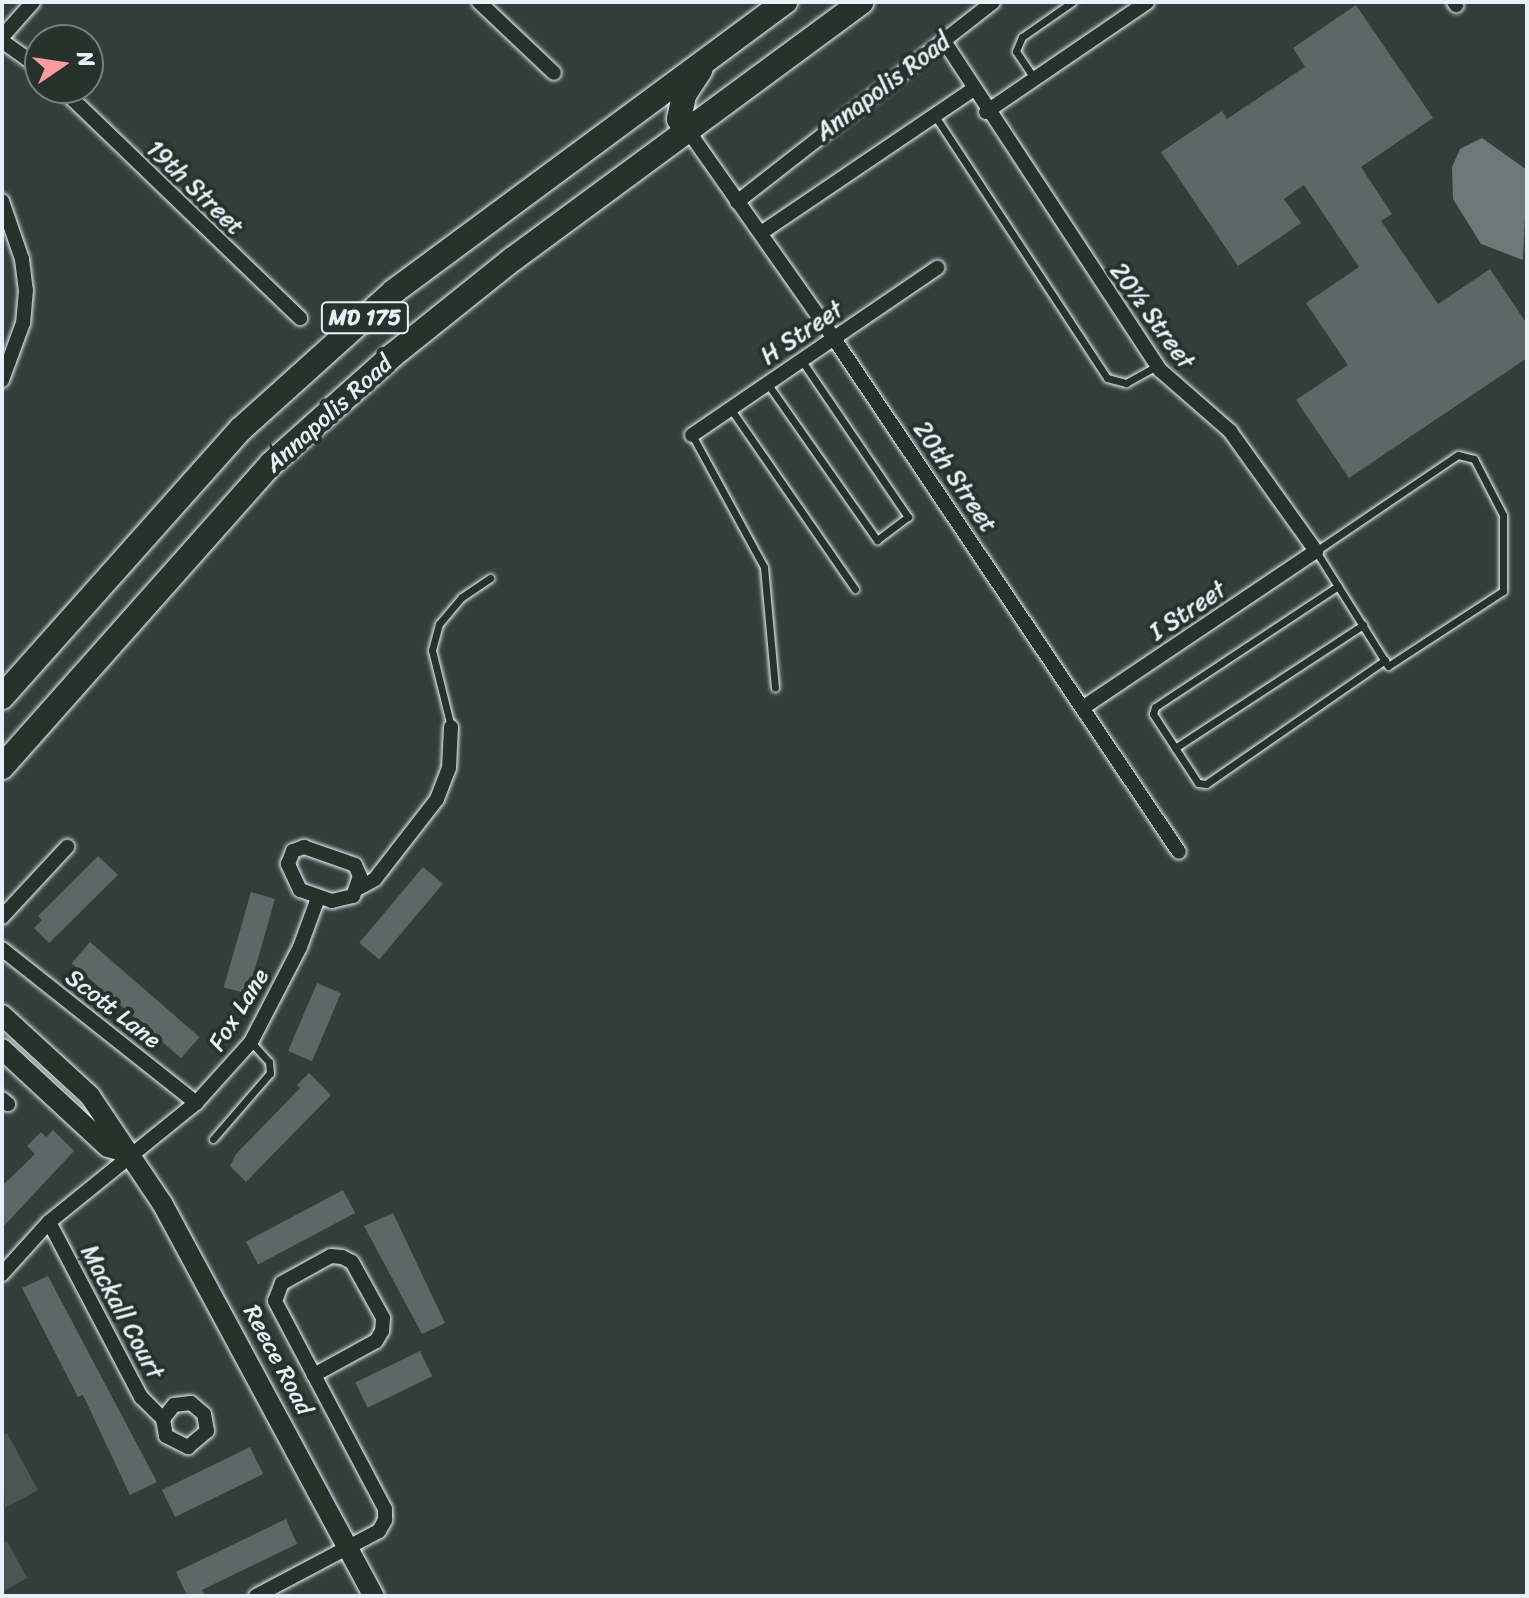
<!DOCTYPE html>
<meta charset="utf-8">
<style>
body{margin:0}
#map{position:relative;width:1529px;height:1598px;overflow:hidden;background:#323e39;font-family:Sriracha,sans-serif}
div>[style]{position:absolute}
.green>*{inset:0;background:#495651}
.water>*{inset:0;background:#6d7978}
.building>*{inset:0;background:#5c6865;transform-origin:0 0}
.roads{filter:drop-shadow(0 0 2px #e8f1f8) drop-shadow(0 0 2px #e8f1f8)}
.lane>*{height:7px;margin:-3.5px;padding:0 3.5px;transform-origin:3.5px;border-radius:3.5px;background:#26332d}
.street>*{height:14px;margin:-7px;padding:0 7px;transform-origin:7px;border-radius:7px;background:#26332d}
.secondary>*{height:20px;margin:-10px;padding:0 10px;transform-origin:10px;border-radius:10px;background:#26332d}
.primary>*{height:24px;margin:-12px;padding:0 12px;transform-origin:12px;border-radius:12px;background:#26332d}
span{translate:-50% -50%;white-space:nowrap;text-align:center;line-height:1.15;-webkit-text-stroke:8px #26332d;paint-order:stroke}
.shield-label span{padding:2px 6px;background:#26332d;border:2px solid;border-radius:6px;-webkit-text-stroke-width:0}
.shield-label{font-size:22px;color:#e8f1f8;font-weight:700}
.street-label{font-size:24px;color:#e8f1f8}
.frame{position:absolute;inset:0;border:4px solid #e8f1f8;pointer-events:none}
.north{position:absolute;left:24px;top:24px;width:80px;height:80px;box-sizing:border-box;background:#26332d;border:2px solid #747f7e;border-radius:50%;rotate:77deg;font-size:22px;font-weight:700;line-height:32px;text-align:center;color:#e8f1f8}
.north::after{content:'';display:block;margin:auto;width:28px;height:36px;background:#ff9aa2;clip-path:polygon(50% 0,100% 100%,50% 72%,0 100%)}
</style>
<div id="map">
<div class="green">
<div style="clip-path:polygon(7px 1433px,38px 1490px,5px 1508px,2px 1435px)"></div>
<div style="clip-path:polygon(7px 1541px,27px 1578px,2px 1592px,2px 1544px)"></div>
</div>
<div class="water">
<div style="clip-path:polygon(1482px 138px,1527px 170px,1523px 260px,1481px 244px,1453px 199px,1452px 167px,1460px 149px)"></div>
</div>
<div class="building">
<div style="clip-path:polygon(1356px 5px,1433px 118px,1361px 167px,1392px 214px,1381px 221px,1438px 304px,1490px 269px,1527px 324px,1527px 358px,1349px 478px,1296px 400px,1348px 365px,1306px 303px,1359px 267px,1304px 185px,1284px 199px,1301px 223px,1238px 266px,1161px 152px,1222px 111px,1227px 119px,1305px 67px,1293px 48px)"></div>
<div style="clip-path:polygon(98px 856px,118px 875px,49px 943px,34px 928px,42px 920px,38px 916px)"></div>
<div style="left:423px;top:867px;width:26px;height:99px;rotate:40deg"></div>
<div style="left:251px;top:892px;width:25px;height:99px;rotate:16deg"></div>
<div style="left:90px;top:942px;width:145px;height:28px;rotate:41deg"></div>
<div style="left:317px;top:983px;width:26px;height:74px;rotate:23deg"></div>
<div style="clip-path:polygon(309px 1073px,331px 1095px,246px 1182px,230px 1166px,236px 1154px,300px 1088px,297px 1085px)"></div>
<div style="clip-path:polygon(53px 1130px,74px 1151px,2px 1228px,2px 1186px,35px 1154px,27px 1146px,41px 1132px,46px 1137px)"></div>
<div style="left:343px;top:1190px;width:26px;height:110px;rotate:62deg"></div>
<div style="clip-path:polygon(393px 1213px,445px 1323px,422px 1334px,364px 1226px)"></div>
<div style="clip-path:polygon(48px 1276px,157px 1482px,130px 1495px,83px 1395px,78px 1397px,22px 1288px)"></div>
<div style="left:420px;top:1351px;width:28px;height:72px;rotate:64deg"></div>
<div style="left:250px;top:1447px;width:30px;height:98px;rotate:64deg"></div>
<div style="clip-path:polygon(286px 1519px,297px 1544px,202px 1590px,205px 1596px,187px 1596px,176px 1572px)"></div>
</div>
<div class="roads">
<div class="lane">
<div style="left:1034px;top:78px;width:32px;rotate:-124deg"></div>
<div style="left:1016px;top:51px;width:15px;rotate:-67deg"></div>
<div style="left:1022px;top:37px;width:61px;rotate:-35deg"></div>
<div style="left:935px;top:116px;width:313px;rotate:56.7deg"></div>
<div style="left:1107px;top:378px;width:20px;rotate:15deg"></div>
<div style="left:1126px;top:383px;width:35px;rotate:-29deg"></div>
<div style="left:767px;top:383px;width:192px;rotate:55deg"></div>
<div style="left:877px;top:540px;width:39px;rotate:-37deg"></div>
<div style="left:908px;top:517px;width:189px;rotate:-124.2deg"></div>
<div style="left:730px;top:408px;width:220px;rotate:55.4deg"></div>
<div style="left:692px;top:435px;width:150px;rotate:61.4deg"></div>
<div style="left:764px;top:567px;width:121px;rotate:84.8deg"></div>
<div style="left:1458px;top:455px;width:16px;rotate:14deg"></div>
<div style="left:1474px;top:459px;width:63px;rotate:62.6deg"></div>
<div style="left:1503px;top:515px;width:76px;rotate:90deg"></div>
<div style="left:1503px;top:591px;width:137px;rotate:146.9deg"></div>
<div style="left:1388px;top:666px;width:136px;rotate:-122.1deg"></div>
<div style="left:1316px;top:551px;width:171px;rotate:-34.1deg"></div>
<div style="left:1338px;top:586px;width:219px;rotate:146.5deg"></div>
<div style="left:1155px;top:707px;width:7px;rotate:106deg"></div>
<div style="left:1153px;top:714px;width:82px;rotate:56.9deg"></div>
<div style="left:1198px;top:783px;width:8px;rotate:7deg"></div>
<div style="left:1206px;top:784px;width:218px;rotate:-34.7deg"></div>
<div style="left:451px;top:727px;width:79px;rotate:-103.9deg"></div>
<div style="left:432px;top:650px;width:27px;rotate:-75deg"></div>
<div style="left:439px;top:624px;width:35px;rotate:-50deg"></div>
<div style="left:462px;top:597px;width:34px;rotate:-34deg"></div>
<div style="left:1175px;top:748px;width:225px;rotate:-33.2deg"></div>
<div style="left:213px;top:1139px;width:87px;rotate:-49.2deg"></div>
<div style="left:270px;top:1073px;width:11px;rotate:-95deg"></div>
<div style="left:269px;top:1062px;width:27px;rotate:-132deg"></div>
</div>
<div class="street">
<div style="left:479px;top:2px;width:103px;rotate:43.4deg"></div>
<div style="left:1454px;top:2px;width:4px;rotate:56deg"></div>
<div style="left:2px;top:37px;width:47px;rotate:-48.5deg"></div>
<div style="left:2px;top:41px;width:47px;rotate:35.4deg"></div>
<div style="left:944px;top:41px;width:394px;rotate:56.7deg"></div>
<div style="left:1160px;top:370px;width:93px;rotate:41.1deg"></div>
<div style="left:1230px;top:431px;width:148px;rotate:54.4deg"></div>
<div style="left:1316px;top:551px;width:280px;rotate:146.1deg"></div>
<div style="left:61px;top:88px;width:332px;rotate:43.9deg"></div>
<div style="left:986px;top:112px;width:195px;rotate:-34.3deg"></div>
<div style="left:689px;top:132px;width:251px;rotate:54.9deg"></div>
<div style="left:833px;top:337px;width:620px;rotate:56.11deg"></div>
<div style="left:2px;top:201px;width:61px;rotate:71deg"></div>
<div style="left:22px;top:259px;width:31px;rotate:83deg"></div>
<div style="left:26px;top:290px;width:33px;rotate:95deg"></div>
<div style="left:23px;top:323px;width:61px;rotate:110.2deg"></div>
<div style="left:737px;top:202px;width:325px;rotate:-38deg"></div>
<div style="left:761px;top:233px;width:257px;rotate:-34.1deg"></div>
<div style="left:692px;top:435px;width:297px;rotate:-34.3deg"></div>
<div style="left:304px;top:847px;width:54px;rotate:19.4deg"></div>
<div style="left:355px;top:865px;width:12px;rotate:66deg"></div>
<div style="left:360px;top:876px;width:21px;rotate:109deg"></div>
<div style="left:353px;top:896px;width:22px;rotate:167deg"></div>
<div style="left:332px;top:901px;width:34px;rotate:-161deg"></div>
<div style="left:300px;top:890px;width:29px;rotate:-115deg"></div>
<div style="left:288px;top:864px;width:14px;rotate:-69deg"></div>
<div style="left:293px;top:851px;width:12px;rotate:-20deg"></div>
<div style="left:359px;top:888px;width:18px;rotate:-29deg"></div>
<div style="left:375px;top:879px;width:101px;rotate:-52.2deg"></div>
<div style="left:437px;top:799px;width:33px;rotate:-69deg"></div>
<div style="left:449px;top:768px;width:41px;rotate:-87.2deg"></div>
<div style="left:2px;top:917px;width:96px;rotate:-47.1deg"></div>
<div style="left:2px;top:949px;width:248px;rotate:38.4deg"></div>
<div style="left:2px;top:1099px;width:8px;rotate:40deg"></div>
<div style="left:49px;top:1222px;width:198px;rotate:62.3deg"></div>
<div style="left:141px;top:1397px;width:31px;rotate:45deg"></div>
<div style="left:163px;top:1419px;width:17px;rotate:80deg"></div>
<div style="left:166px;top:1436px;width:25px;rotate:27deg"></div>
<div style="left:188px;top:1447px;width:25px;rotate:-40deg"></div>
<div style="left:207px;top:1431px;width:17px;rotate:-100deg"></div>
<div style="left:204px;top:1414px;width:17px;rotate:-140deg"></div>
<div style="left:191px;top:1403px;width:17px;rotate:173deg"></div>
<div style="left:174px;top:1405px;width:18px;rotate:128deg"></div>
<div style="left:2px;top:1274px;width:70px;rotate:-47.9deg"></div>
<div style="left:49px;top:1222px;width:189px;rotate:-39deg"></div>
<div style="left:196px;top:1103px;width:82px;rotate:-48deg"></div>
<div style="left:251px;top:1042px;width:107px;rotate:-62.7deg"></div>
<div style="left:300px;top:947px;width:52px;rotate:-69.8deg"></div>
<div style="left:256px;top:1596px;width:139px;rotate:-27.9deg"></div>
<div style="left:379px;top:1531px;width:13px;rotate:-61deg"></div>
<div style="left:385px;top:1520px;width:11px;rotate:-90deg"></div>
<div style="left:385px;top:1509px;width:152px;rotate:-117.9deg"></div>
<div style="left:314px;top:1375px;width:84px;rotate:-117.8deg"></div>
<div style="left:275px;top:1301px;width:19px;rotate:-69deg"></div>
<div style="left:282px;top:1283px;width:56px;rotate:-28.9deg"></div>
<div style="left:331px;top:1256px;width:11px;rotate:5deg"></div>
<div style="left:342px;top:1257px;width:11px;rotate:27deg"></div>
<div style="left:352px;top:1262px;width:64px;rotate:61deg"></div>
<div style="left:383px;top:1318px;width:13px;rotate:94deg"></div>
<div style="left:382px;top:1331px;width:12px;rotate:121deg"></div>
<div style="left:376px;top:1341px;width:71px;rotate:151.3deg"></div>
</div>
<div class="secondary">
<div style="left:2px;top:1015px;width:120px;rotate:42.6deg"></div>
<div style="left:90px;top:1096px;width:129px;rotate:56.1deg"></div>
<div style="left:162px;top:1203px;width:447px;rotate:61.7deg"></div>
<div style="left:2px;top:1049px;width:144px;rotate:42.8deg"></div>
<div style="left:108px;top:1147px;width:22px;rotate:16deg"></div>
</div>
<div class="primary">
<div style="left:689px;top:132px;width:16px;rotate:-128deg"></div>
<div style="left:679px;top:119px;width:25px;rotate:-78deg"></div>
<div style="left:684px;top:95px;width:30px;rotate:-57deg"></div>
<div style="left:2px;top:697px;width:359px;rotate:-48.3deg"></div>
<div style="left:241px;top:429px;width:205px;rotate:-42deg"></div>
<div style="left:393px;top:292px;width:488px;rotate:-36.5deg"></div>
<div style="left:2px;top:767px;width:405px;rotate:-48.4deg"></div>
<div style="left:271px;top:464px;width:164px;rotate:-41.8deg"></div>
<div style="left:393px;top:355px;width:154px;rotate:-38.7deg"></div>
<div style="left:513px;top:259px;width:433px;rotate:-36.4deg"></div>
</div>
</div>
<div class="shield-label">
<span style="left:365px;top:318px">MD 175</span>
</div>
<div class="street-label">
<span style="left:883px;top:87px;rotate:-37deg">Annapolis Road</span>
<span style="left:195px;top:188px;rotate:44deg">19th Street</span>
<span style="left:1152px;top:316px;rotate:54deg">20½ Street</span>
<span style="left:802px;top:333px;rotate:-34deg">H Street</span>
<span style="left:329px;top:414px;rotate:-42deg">Annapolis Road</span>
<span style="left:955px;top:477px;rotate:56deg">20th Street</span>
<span style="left:1188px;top:611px;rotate:-34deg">I Street</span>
<span style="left:113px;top:1009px;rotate:38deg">Scott Lane</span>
<span style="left:239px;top:1010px;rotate:-58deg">Fox Lane</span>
<span style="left:122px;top:1312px;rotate:62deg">Mackall Court</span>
<span style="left:278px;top:1360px;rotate:62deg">Reece Road</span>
</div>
<div class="frame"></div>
<div class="north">N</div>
</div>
